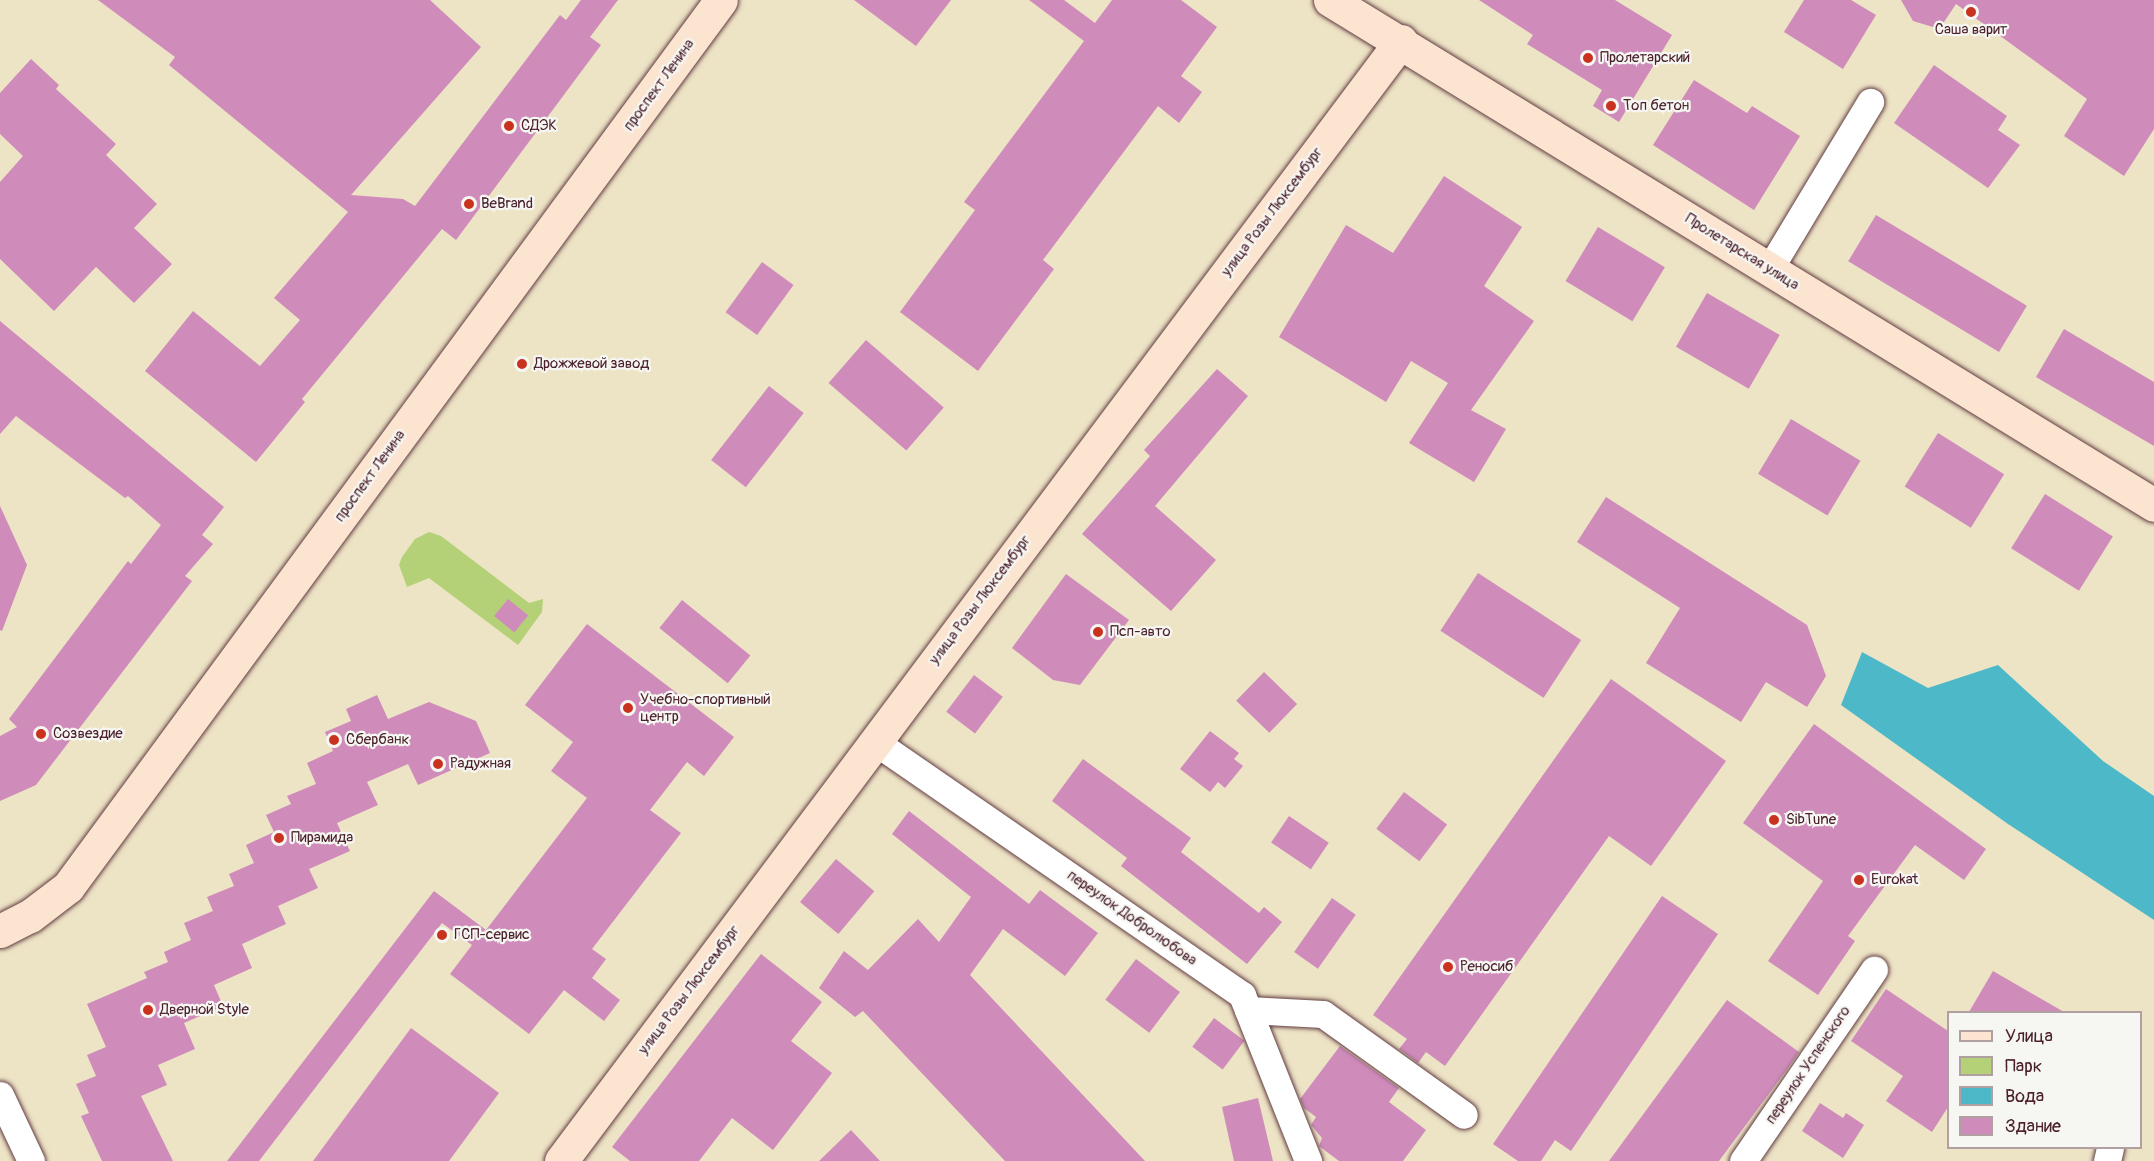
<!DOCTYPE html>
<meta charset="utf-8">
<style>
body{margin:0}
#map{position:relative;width:2154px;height:1161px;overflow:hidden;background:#ede3c5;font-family:Pangolin,sans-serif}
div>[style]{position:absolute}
.green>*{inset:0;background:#b5d177}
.water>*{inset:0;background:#4db9c8}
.building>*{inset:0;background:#cf8cbb;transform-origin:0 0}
.roads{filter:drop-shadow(0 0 2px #623c42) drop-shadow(0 0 2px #623c42)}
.street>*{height:27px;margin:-13.5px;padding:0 13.5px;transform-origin:13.5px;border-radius:13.5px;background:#fff}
.secondary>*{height:33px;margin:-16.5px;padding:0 16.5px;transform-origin:16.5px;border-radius:16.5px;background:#fce5d0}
.dots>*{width:16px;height:16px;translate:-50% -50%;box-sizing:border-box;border:3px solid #f6f6f2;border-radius:50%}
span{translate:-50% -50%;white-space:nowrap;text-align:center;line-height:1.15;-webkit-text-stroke:4.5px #f6f6f2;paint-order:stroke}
.poi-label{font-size:15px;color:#4a1f2b}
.left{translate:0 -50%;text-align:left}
.street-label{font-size:15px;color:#4a1f2b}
.legend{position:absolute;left:1947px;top:1011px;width:195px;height:138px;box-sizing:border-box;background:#f6f6f2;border:2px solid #b1a0a2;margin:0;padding:8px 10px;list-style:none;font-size:18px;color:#4a1f2b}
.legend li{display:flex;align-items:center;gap:12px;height:30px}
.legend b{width:30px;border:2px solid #b1a0a2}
</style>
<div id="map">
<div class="green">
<div style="clip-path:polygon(429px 532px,441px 536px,529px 603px,543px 599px,542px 612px,518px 645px,429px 578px,407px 587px,399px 565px,402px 557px,415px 539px)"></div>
</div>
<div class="water">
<div style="clip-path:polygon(1862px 652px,1928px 688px,1998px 665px,2103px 761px,2154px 796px,2154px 920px,2008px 824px,1841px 705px)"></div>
</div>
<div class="building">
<div style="clip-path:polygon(98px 0,430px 0,481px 47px,351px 195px,403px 199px,415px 206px,560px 15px,566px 20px,581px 0,618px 0,590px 37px,601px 45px,456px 240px,442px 229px,302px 399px,305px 402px,256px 462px,145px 371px,193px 311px,260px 366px,300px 320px,274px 298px,348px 212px,169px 65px,175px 57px)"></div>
<div style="clip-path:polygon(854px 0,951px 0,916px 46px)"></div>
<div style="clip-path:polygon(1029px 0,1064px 0,1095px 23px,1112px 0,1181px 0,1217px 27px,1181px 76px,1202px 92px,1179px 123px,1158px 106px,1043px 260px,1054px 269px,978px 371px,900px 312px,975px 210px,964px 202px,1084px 41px)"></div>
<div style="clip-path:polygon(1479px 0,1615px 0,1672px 35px,1619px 122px,1593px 106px,1602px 90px,1527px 44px,1533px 35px)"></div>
<div style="clip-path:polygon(1804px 0,1851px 0,1876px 15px,1843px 69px,1784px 32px)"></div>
<div style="clip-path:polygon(1901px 0,2154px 0,2154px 129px,2124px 176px,2064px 136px,2087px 99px,1956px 4px,1944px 22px,1933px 27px,1913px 21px)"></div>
<div style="clip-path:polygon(31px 59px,59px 85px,56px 89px,116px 144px,106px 155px,157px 204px,134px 228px,172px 264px,134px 303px,96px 267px,54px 311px,0 259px,0 182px,23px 156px,0 134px,0 93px)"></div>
<div style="clip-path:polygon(1934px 65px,2007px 116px,1998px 130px,2020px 145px,1988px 188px,1894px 123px)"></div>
<div style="clip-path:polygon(1694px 80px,1747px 113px,1752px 106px,1800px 136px,1754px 210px,1653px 145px)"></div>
<div style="clip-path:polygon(1444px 176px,1522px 227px,1484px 286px,1534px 321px,1471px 410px,1506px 429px,1474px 482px,1409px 443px,1448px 383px,1411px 361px,1386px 402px,1279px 337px,1346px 225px,1393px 253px)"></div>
<div style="left:1876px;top:215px;width:176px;height:54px;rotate:31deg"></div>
<div style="left:1598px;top:227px;width:78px;height:63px;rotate:31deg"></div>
<div style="left:762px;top:262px;width:39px;height:62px;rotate:36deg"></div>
<div style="left:1707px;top:293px;width:84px;height:62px;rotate:30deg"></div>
<div style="clip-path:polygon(0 321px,224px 507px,202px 535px,213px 544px,185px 576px,192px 581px,36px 785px,0 801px,0 736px,17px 727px,9px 719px,128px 561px,131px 564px,161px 525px,128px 496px,125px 498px,16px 416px,0 434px)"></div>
<div style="clip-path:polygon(2064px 329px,2154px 382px,2154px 446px,2036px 377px)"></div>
<div style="left:866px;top:340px;width:103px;height:57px;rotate:41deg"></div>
<div style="clip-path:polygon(1217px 369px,1248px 396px,1155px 506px,1216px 560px,1171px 611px,1082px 534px,1150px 456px,1144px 450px)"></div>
<div style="left:769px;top:386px;width:44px;height:94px;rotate:38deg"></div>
<div style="left:1791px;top:419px;width:81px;height:64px;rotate:31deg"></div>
<div style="left:1938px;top:433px;width:78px;height:63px;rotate:32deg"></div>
<div style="left:2045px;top:494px;width:80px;height:64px;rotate:32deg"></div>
<div style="clip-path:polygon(1606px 497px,1807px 625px,1826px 676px,1807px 707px,1766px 682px,1741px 722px,1646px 663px,1680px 608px,1577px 542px)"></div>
<div style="clip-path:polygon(0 506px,27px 565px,2px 631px,0 630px)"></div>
<div style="left:1478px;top:573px;width:123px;height:69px;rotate:33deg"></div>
<div style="clip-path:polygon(1066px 574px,1129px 620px,1080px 685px,1053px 680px,1012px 648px)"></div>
<div style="left:508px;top:599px;width:26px;height:22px;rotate:39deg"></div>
<div style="left:682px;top:600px;width:88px;height:36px;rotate:39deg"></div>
<div style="clip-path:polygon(587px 624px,734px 737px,704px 776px,687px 762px,650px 810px,681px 833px,592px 949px,606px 959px,592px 978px,620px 1000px,604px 1021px,564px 990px,529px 1034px,450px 974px,472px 945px,442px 923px,259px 1161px,227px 1161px,434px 891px,486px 930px,587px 798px,551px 771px,573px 742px,525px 705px)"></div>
<div style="left:1264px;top:672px;width:46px;height:40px;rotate:44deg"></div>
<div style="left:974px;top:675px;width:36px;height:46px;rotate:37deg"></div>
<div style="clip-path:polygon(1611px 679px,1726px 761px,1651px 866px,1609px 836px,1445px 1066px,1426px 1052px,1418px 1063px,1399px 1049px,1407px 1039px,1373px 1015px)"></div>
<div style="clip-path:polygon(377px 695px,388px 719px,429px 702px,476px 721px,490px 753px,418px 785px,408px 764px,367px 782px,378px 805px,337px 823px,350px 851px,309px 869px,318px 888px,278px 906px,286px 924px,242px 944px,252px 968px,214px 985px,223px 1006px,184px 1023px,195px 1049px,158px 1065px,167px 1085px,141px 1096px,173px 1161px,102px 1161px,81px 1116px,89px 1113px,76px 1084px,96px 1076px,87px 1055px,106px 1047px,87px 1004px,147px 978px,144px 972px,168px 962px,164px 952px,191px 940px,184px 923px,213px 911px,207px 897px,234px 886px,229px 874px,254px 863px,246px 845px,274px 832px,266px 815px,291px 804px,287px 796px,316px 784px,307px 763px,333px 751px,325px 732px,351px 721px,346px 709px)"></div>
<div style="clip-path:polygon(1814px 724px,1986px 849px,1964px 880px,1915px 845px,1848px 936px,1855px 941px,1818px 995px,1768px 961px,1823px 881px,1743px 823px)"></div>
<div style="clip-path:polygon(1210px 731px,1239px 753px,1234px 759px,1243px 766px,1225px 788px,1218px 782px,1210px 792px,1180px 769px)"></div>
<div style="clip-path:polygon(1083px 759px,1191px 838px,1181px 852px,1259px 913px,1264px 907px,1282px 922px,1247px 964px,1121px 866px,1127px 858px,1052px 801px)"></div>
<div style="left:1404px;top:792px;width:54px;height:46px;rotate:37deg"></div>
<div style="clip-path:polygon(909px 811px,1029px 904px,1040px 890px,1098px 933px,1065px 976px,1003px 929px,970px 975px,1145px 1161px,1005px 1161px,863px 1011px,855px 1017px,819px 988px,844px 951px,868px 970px,918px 919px,939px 942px,971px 897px,892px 834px)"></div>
<div style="left:1289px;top:816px;width:48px;height:32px;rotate:34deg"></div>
<div style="left:836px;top:859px;width:50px;height:56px;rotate:40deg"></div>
<div style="clip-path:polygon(1662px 896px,1718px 934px,1571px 1151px,1555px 1140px,1541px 1161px,1518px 1161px,1493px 1144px)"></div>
<div style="left:1332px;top:898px;width:29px;height:66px;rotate:35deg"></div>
<div style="clip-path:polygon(761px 954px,822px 1002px,791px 1041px,832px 1073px,773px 1150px,732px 1118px,699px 1161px,630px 1161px,612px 1147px)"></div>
<div style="left:1136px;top:959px;width:55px;height:51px;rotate:37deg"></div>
<div style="clip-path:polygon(1993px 971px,2064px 1012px,1969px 1012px)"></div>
<div style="clip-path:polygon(1886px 989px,1948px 1031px,1948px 1107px,1932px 1132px,1886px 1101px,1903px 1076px,1851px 1041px)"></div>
<div style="clip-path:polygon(1727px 1000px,1799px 1052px,1788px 1068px,1719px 1161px,1609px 1161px)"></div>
<div style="left:1214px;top:1018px;width:38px;height:36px;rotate:37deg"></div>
<div style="clip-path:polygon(411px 1028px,499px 1093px,449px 1161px,313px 1161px)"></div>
<div style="clip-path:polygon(1340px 1046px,1399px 1088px,1389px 1102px,1426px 1130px,1403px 1161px,1339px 1161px,1319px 1146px,1322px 1138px,1311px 1125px,1316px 1117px,1304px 1108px,1300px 1099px)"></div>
<div style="clip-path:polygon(1258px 1098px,1273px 1161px,1234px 1161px,1222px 1107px)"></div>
<div style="clip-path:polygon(1820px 1103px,1843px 1118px,1846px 1113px,1864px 1125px,1843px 1158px,1802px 1131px)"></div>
<div style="clip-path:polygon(851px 1130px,880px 1161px,819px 1161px)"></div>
</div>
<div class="roads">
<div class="street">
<div style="left:1770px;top:268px;width:194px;rotate:-58.9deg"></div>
<div style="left:874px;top:741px;width:447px;rotate:34.6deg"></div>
<div style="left:1242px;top:995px;width:179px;rotate:68.3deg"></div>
<div style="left:1248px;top:1010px;width:75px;rotate:3.1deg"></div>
<div style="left:1323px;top:1014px;width:173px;rotate:35.6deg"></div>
<div style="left:0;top:1095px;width:73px;rotate:64.8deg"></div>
<div style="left:1743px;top:1161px;width:232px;rotate:-55.6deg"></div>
<div style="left:2107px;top:1161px;width:13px;rotate:-77deg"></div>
</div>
<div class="secondary">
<div style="left:1330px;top:0;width:966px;rotate:31.5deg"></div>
<div style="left:0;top:931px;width:34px;rotate:-27deg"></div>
<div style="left:30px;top:916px;width:48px;rotate:-37.3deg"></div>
<div style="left:68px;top:887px;width:1101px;rotate:-53.64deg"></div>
<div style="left:561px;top:1161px;width:1400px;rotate:-53.13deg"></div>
</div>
</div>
<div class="dots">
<div style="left:1971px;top:12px;background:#c8321e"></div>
<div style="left:1588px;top:58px;background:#c8321e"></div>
<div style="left:1611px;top:106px;background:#c8321e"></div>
<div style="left:509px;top:126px;background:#c8321e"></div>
<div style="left:469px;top:204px;background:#c8321e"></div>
<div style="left:522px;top:364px;background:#c8321e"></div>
<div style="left:1098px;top:632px;background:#c8321e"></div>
<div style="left:628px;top:708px;background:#c8321e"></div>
<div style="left:41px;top:734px;background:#c8321e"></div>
<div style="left:334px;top:740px;background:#c8321e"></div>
<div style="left:438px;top:764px;background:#c8321e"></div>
<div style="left:1774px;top:820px;background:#c8321e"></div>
<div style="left:279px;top:838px;background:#c8321e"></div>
<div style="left:1859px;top:880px;background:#c8321e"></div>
<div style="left:442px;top:935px;background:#c8321e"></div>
<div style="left:1448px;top:967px;background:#c8321e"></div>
<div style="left:148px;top:1010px;background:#c8321e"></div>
</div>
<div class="poi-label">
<span style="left:1971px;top:30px">Саша варит</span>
<span class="left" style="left:1600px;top:58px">Пролетарский</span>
<span class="left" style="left:1623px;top:106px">Топ бетон</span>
<span class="left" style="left:521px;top:126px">СДЭК</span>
<span class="left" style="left:481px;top:204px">BeBrand</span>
<span class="left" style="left:534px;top:364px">Дрожжевой завод</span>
<span class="left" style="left:1110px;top:632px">Псп-авто</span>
<span class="left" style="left:640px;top:708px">Учебно-спортивный<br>центр</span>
<span class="left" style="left:53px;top:734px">Созвездие</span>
<span class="left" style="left:346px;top:740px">Сбербанк</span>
<span class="left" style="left:450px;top:764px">Радужная</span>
<span class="left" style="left:1786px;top:820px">SibTune</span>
<span class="left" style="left:291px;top:838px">Пирамида</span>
<span class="left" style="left:1871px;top:880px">Eurokat</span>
<span class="left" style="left:454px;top:935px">ГСП-сервис</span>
<span class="left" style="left:1460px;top:967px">Реносиб</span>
<span class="left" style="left:160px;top:1010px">Дверной Style</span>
</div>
<div class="street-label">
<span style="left:659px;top:85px;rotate:-54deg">проспект Ленина</span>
<span style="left:1272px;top:212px;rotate:-53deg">улица Розы Люксембург</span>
<span style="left:1742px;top:252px;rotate:32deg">Пролетарская улица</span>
<span style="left:370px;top:476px;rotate:-54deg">проспект Ленина</span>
<span style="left:980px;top:600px;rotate:-53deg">улица Розы Люксембург</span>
<span style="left:1132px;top:918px;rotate:35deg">переулок Добролюбова</span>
<span style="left:689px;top:990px;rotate:-53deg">улица Розы Люксембург</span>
<span style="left:1808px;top:1065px;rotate:-56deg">переулок Успенского</span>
</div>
<ul class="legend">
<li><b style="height:8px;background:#fce5d0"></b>Улица</li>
<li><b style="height:16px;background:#b5d177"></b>Парк</li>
<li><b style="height:16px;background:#4db9c8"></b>Вода</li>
<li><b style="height:16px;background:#cf8cbb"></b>Здание</li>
</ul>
</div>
